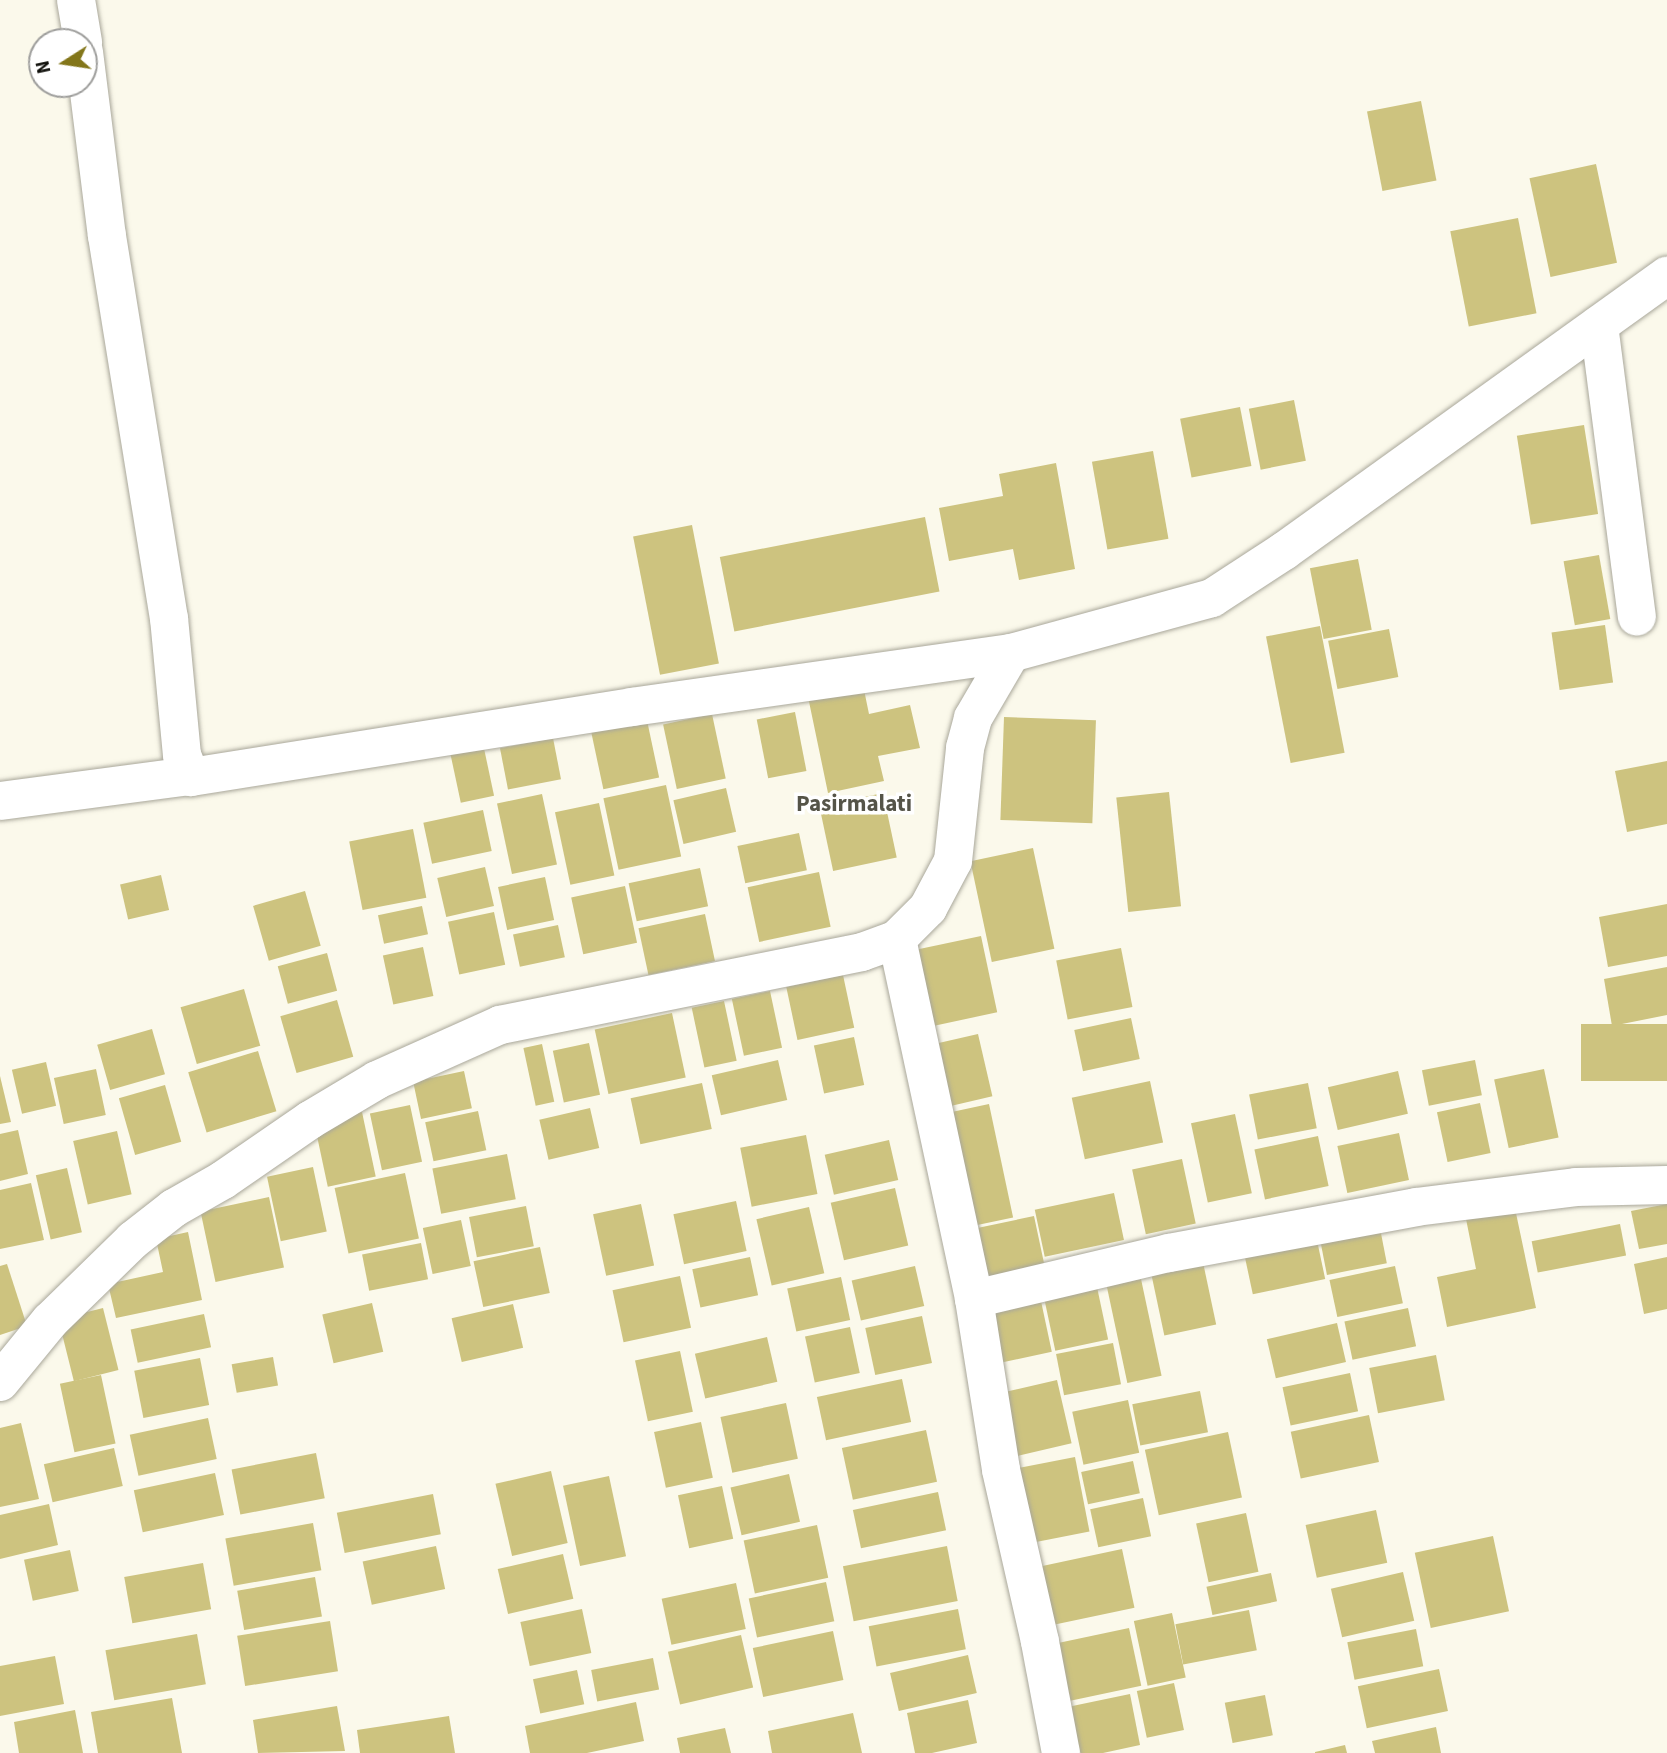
<!DOCTYPE html>
<style>
body{margin:0}
#map{position:relative;width:1667px;height:1753px;overflow:hidden;background:#fbf9eb;font-family:"Source Sans 3",sans-serif}
div>[style]{position:absolute}
.building>*{inset:0;background:#cdc37f;transform-origin:0 0}
.roads{filter:drop-shadow(0 0 2px #a9a79a) drop-shadow(0 0 2px #a9a79a)}
.street>*{height:38px;margin:-19px;padding:0 19px;transform-origin:19px;border-radius:19px;background:#fff}
span{translate:-50% -50%;white-space:nowrap;text-align:center;line-height:1.15;-webkit-text-stroke:7px #fff;paint-order:stroke}
.quarter-label{font-size:23px;color:#555448;font-weight:700}
.north{position:absolute;left:28px;top:28px;width:70px;height:70px;box-sizing:border-box;background:#fff;border:2px solid #9f9f9d;border-radius:50%;rotate:258deg;font-size:19px;font-weight:700;line-height:28px;text-align:center;color:#10100b}
.north::after{content:'';display:block;margin:auto;width:24px;height:32px;background:#83761a;clip-path:polygon(50% 0,100% 100%,50% 72%,0 100%)}
</style>
<div id="map">
<div class="building">
<div style="left:1421px;top:101px;width:81px;height:55px;rotate:79deg"></div>
<div style="left:1596px;top:164px;width:101px;height:68px;rotate:78deg"></div>
<div style="left:1518px;top:218px;width:97px;height:69px;rotate:79deg"></div>
<div style="left:1294px;top:400px;width:62px;height:46px;rotate:79deg"></div>
<div style="left:1240px;top:407px;width:60px;height:61px;rotate:79deg"></div>
<div style="left:1584px;top:425px;width:90px;height:68px;rotate:81deg"></div>
<div style="left:1153px;top:451px;width:89px;height:62px;rotate:80deg"></div>
<div style="clip-path:polygon(1056px 463px,1075px 569px,1019px 580px,1013px 549px,949px 561px,939px 508px,1003px 496px,999px 474px)"></div>
<div style="left:925px;top:517px;width:76px;height:209px;rotate:79deg"></div>
<div style="left:692px;top:525px;width:141px;height:60px;rotate:79deg"></div>
<div style="left:1599px;top:555px;width:65px;height:36px;rotate:80deg"></div>
<div style="left:1358px;top:559px;width:72px;height:49px;rotate:79deg"></div>
<div style="left:1605px;top:625px;width:58px;height:54px;rotate:82deg"></div>
<div style="left:1320px;top:626px;width:129px;height:55px;rotate:79deg"></div>
<div style="left:1389px;top:629px;width:49px;height:62px;rotate:79deg"></div>
<div style="clip-path:polygon(862px 680px,869px 714px,910px 705px,920px 748px,878px 756px,884px 781px,828px 793px,807px 692px)"></div>
<div style="left:645px;top:711px;width:68px;height:57px;rotate:78deg"></div>
<div style="left:795px;top:712px;width:60px;height:39px;rotate:79deg"></div>
<div style="left:712px;top:714px;width:66px;height:50px;rotate:78deg"></div>
<div style="left:1004px;top:717px;width:92px;height:103px;rotate:2deg"></div>
<div style="left:553px;top:738px;width:42px;height:54px;rotate:79deg"></div>
<div style="left:482px;top:739px;width:58px;height:34px;rotate:78deg"></div>
<div style="clip-path:polygon(1667px 761px,1667px 824px,1627px 832px,1615px 771px)"></div>
<div style="left:666px;top:785px;width:73px;height:64px;rotate:78deg"></div>
<div style="left:726px;top:788px;width:45px;height:54px;rotate:77deg"></div>
<div style="left:1169px;top:792px;width:115px;height:53px;rotate:84deg"></div>
<div style="left:883px;top:793px;width:66px;height:65px;rotate:78deg"></div>
<div style="left:542px;top:794px;width:72px;height:46px;rotate:78deg"></div>
<div style="left:599px;top:803px;width:74px;height:45px;rotate:78deg"></div>
<div style="left:483px;top:810px;width:42px;height:61px;rotate:78deg"></div>
<div style="left:413px;top:829px;width:70px;height:65px;rotate:79deg"></div>
<div style="left:799px;top:833px;width:38px;height:63px;rotate:78deg"></div>
<div style="left:1033px;top:848px;width:103px;height:64px;rotate:78deg"></div>
<div style="left:485px;top:867px;width:40px;height:49px;rotate:77deg"></div>
<div style="left:700px;top:868px;width:39px;height:73px;rotate:78deg"></div>
<div style="left:819px;top:872px;width:56px;height:73px;rotate:78deg"></div>
<div style="left:161px;top:875px;width:36px;height:42px;rotate:77deg"></div>
<div style="left:545px;top:877px;width:44px;height:48px;rotate:78deg"></div>
<div style="left:625px;top:886px;width:58px;height:55px;rotate:78deg"></div>
<div style="left:305px;top:891px;width:57px;height:54px;rotate:74deg"></div>
<div style="clip-path:polygon(1667px 904px,1667px 956px,1608px 967px,1599px 917px)"></div>
<div style="left:422px;top:906px;width:29px;height:45px;rotate:78deg"></div>
<div style="left:494px;top:912px;width:54px;height:47px;rotate:78deg"></div>
<div style="left:705px;top:914px;width:48px;height:68px;rotate:78deg"></div>
<div style="left:558px;top:925px;width:33px;height:46px;rotate:78deg"></div>
<div style="left:981px;top:936px;width:78px;height:69px;rotate:78deg"></div>
<div style="left:423px;top:947px;width:50px;height:41px;rotate:78deg"></div>
<div style="left:1121px;top:948px;width:60px;height:66px;rotate:79deg"></div>
<div style="left:327px;top:953px;width:39px;height:51px;rotate:75deg"></div>
<div style="clip-path:polygon(1667px 967px,1667px 1015px,1612px 1026px,1604px 979px)"></div>
<div style="left:843px;top:975px;width:54px;height:58px;rotate:78deg"></div>
<div style="left:244px;top:989px;width:59px;height:66px;rotate:74deg"></div>
<div style="left:770px;top:991px;width:58px;height:39px;rotate:78deg"></div>
<div style="left:337px;top:1000px;width:59px;height:59px;rotate:74deg"></div>
<div style="left:724px;top:1001px;width:61px;height:33px;rotate:78deg"></div>
<div style="left:672px;top:1013px;width:66px;height:79px;rotate:78deg"></div>
<div style="left:1131px;top:1018px;width:42px;height:58px;rotate:78deg"></div>
<div style="left:1667px;top:1024px;width:57px;height:86px;rotate:90deg"></div>
<div style="left:152px;top:1029px;width:47px;height:57px;rotate:74deg"></div>
<div style="left:978px;top:1034px;width:64px;height:56px;rotate:77deg"></div>
<div style="left:854px;top:1037px;width:49px;height:41px;rotate:78deg"></div>
<div style="left:589px;top:1043px;width:53px;height:37px;rotate:78deg"></div>
<div style="left:542px;top:1044px;width:59px;height:19px;rotate:78deg"></div>
<div style="left:258px;top:1051px;width:63px;height:73px;rotate:73deg"></div>
<div style="left:778px;top:1060px;width:41px;height:68px;rotate:77deg"></div>
<div style="left:1475px;top:1060px;width:36px;height:54px;rotate:79deg"></div>
<div style="left:46px;top:1062px;width:45px;height:35px;rotate:77deg"></div>
<div style="left:96px;top:1069px;width:47px;height:43px;rotate:78deg"></div>
<div style="left:1544px;top:1069px;width:70px;height:51px;rotate:78deg"></div>
<div style="left:464px;top:1071px;width:38px;height:52px;rotate:78deg"></div>
<div style="left:1398px;top:1071px;width:44px;height:72px;rotate:77deg"></div>
<div style="clip-path:polygon(0 1076px,11px 1122px,0 1124px)"></div>
<div style="left:1150px;top:1081px;width:63px;height:80px;rotate:78deg"></div>
<div style="left:702px;top:1083px;width:47px;height:73px;rotate:78deg"></div>
<div style="left:1308px;top:1083px;width:46px;height:60px;rotate:79deg"></div>
<div style="left:165px;top:1085px;width:59px;height:48px;rotate:74deg"></div>
<div style="left:1480px;top:1103px;width:51px;height:44px;rotate:78deg"></div>
<div style="left:989px;top:1104px;width:116px;height:50px;rotate:78deg"></div>
<div style="left:410px;top:1105px;width:58px;height:41px;rotate:78deg"></div>
<div style="left:590px;top:1108px;width:41px;height:52px;rotate:77deg"></div>
<div style="left:478px;top:1111px;width:40px;height:54px;rotate:78deg"></div>
<div style="left:362px;top:1112px;width:66px;height:49px;rotate:78deg"></div>
<div style="left:1235px;top:1114px;width:81px;height:45px;rotate:78deg"></div>
<div style="clip-path:polygon(18px 1130px,28px 1174px,0 1181px,0 1134px)"></div>
<div style="left:117px;top:1131px;width:65px;height:45px;rotate:77deg"></div>
<div style="left:1399px;top:1133px;width:48px;height:63px;rotate:78deg"></div>
<div style="left:806px;top:1135px;width:60px;height:67px;rotate:79deg"></div>
<div style="left:1318px;top:1136px;width:51px;height:65px;rotate:78deg"></div>
<div style="left:889px;top:1140px;width:41px;height:66px;rotate:77deg"></div>
<div style="left:507px;top:1154px;width:46px;height:76px;rotate:79deg"></div>
<div style="left:1182px;top:1159px;width:66px;height:51px;rotate:78deg"></div>
<div style="left:313px;top:1167px;width:66px;height:47px;rotate:78deg"></div>
<div style="left:67px;top:1168px;width:66px;height:32px;rotate:77deg"></div>
<div style="left:405px;top:1173px;width:67px;height:72px;rotate:78deg"></div>
<div style="clip-path:polygon(31px 1183px,44px 1240px,0 1249px,0 1190px)"></div>
<div style="left:895px;top:1188px;width:59px;height:66px;rotate:77deg"></div>
<div style="left:1114px;top:1193px;width:48px;height:81px;rotate:78deg"></div>
<div style="left:269px;top:1197px;width:72px;height:70px;rotate:78deg"></div>
<div style="clip-path:polygon(1513px 1199px,1536px 1308px,1447px 1327px,1437px 1277px,1476px 1269px,1464px 1209px)"></div>
<div style="left:736px;top:1201px;width:51px;height:64px;rotate:78deg"></div>
<div style="left:641px;top:1204px;width:63px;height:49px;rotate:78deg"></div>
<div style="clip-path:polygon(1667px 1204px,1667px 1244px,1639px 1249px,1631px 1211px)"></div>
<div style="left:526px;top:1206px;width:41px;height:58px;rotate:79deg"></div>
<div style="left:809px;top:1207px;width:68px;height:54px;rotate:77deg"></div>
<div style="left:1034px;top:1216px;width:55px;height:70px;rotate:78deg"></div>
<div style="left:461px;top:1220px;width:47px;height:39px;rotate:78deg"></div>
<div style="left:1379px;top:1223px;width:41px;height:61px;rotate:79deg"></div>
<div style="left:1620px;top:1224px;width:32px;height:90px;rotate:79deg"></div>
<div style="left:1315px;top:1231px;width:49px;height:74px;rotate:78deg"></div>
<div style="clip-path:polygon(188px 1232px,202px 1300px,116px 1318px,108px 1284px,163px 1272px,156px 1239px)"></div>
<div style="left:421px;top:1243px;width:37px;height:60px;rotate:79deg"></div>
<div style="left:540px;top:1247px;width:47px;height:68px;rotate:78deg"></div>
<div style="left:1201px;top:1253px;width:73px;height:53px;rotate:78deg"></div>
<div style="left:750px;top:1257px;width:39px;height:59px;rotate:78deg"></div>
<div style="clip-path:polygon(1667px 1257px,1667px 1309px,1644px 1314px,1634px 1264px)"></div>
<div style="clip-path:polygon(7px 1264px,27px 1326px,0 1335px,0 1266px)"></div>
<div style="left:915px;top:1266px;width:41px;height:65px;rotate:77deg"></div>
<div style="left:1395px;top:1266px;width:38px;height:67px;rotate:78deg"></div>
<div style="left:1094px;top:1273px;width:68px;height:54px;rotate:78deg"></div>
<div style="left:680px;top:1276px;width:53px;height:69px;rotate:78deg"></div>
<div style="left:841px;top:1277px;width:44px;height:55px;rotate:78deg"></div>
<div style="left:1141px;top:1279px;width:99px;height:35px;rotate:78deg"></div>
<div style="left:1041px;top:1301px;width:52px;height:62px;rotate:78deg"></div>
<div style="left:372px;top:1303px;width:50px;height:51px;rotate:77deg"></div>
<div style="left:513px;top:1304px;width:45px;height:63px;rotate:77deg"></div>
<div style="left:103px;top:1308px;width:64px;height:46px;rotate:76deg"></div>
<div style="left:1408px;top:1308px;width:39px;height:65px;rotate:78deg"></div>
<div style="left:204px;top:1314px;width:34px;height:75px;rotate:78deg"></div>
<div style="left:922px;top:1316px;width:48px;height:58px;rotate:78deg"></div>
<div style="left:1337px;top:1323px;width:40px;height:72px;rotate:77deg"></div>
<div style="left:850px;top:1327px;width:47px;height:46px;rotate:78deg"></div>
<div style="left:767px;top:1337px;width:46px;height:74px;rotate:77deg"></div>
<div style="left:1113px;top:1343px;width:42px;height:58px;rotate:79deg"></div>
<div style="left:680px;top:1351px;width:62px;height:46px;rotate:78deg"></div>
<div style="left:1436px;top:1355px;width:46px;height:68px;rotate:79deg"></div>
<div style="left:273px;top:1357px;width:29px;height:42px;rotate:80deg"></div>
<div style="left:200px;top:1358px;width:48px;height:67px;rotate:79deg"></div>
<div style="left:1350px;top:1373px;width:39px;height:69px;rotate:78deg"></div>
<div style="left:101px;top:1375px;width:70px;height:42px;rotate:78deg"></div>
<div style="left:902px;top:1379px;width:44px;height:87px;rotate:78deg"></div>
<div style="left:1057px;top:1380px;width:65px;height:59px;rotate:77deg"></div>
<div style="left:1200px;top:1391px;width:42px;height:69px;rotate:79deg"></div>
<div style="left:1128px;top:1400px;width:54px;height:57px;rotate:78deg"></div>
<div style="left:786px;top:1403px;width:57px;height:67px;rotate:78deg"></div>
<div style="left:1369px;top:1415px;width:48px;height:80px;rotate:78deg"></div>
<div style="left:208px;top:1418px;width:42px;height:80px;rotate:78deg"></div>
<div style="left:701px;top:1422px;width:57px;height:48px;rotate:78deg"></div>
<div style="clip-path:polygon(21px 1423px,39px 1499px,0 1507px,0 1428px)"></div>
<div style="left:926px;top:1430px;width:53px;height:86px;rotate:78deg"></div>
<div style="left:1228px;top:1432px;width:67px;height:85px;rotate:78deg"></div>
<div style="left:114px;top:1448px;width:39px;height:72px;rotate:77deg"></div>
<div style="left:316px;top:1453px;width:46px;height:86px;rotate:79deg"></div>
<div style="left:1075px;top:1457px;width:76px;height:70px;rotate:79deg"></div>
<div style="left:1133px;top:1461px;width:33px;height:53px;rotate:78deg"></div>
<div style="left:551px;top:1471px;width:74px;height:57px;rotate:77deg"></div>
<div style="left:215px;top:1473px;width:43px;height:83px;rotate:78deg"></div>
<div style="left:789px;top:1474px;width:49px;height:60px;rotate:77deg"></div>
<div style="left:609px;top:1476px;width:82px;height:47px;rotate:78deg"></div>
<div style="left:722px;top:1486px;width:54px;height:45px;rotate:78deg"></div>
<div style="left:938px;top:1492px;width:39px;height:87px;rotate:78deg"></div>
<div style="left:433px;top:1494px;width:41px;height:98px;rotate:79deg"></div>
<div style="left:1143px;top:1498px;width:39px;height:54px;rotate:78deg"></div>
<div style="clip-path:polygon(49px 1504px,58px 1545px,0 1559px,0 1515px)"></div>
<div style="left:1376px;top:1510px;width:54px;height:72px;rotate:78deg"></div>
<div style="left:1246px;top:1513px;width:60px;height:51px;rotate:78deg"></div>
<div style="left:313px;top:1523px;width:48px;height:89px;rotate:80deg"></div>
<div style="left:817px;top:1525px;width:54px;height:75px;rotate:78deg"></div>
<div style="left:1493px;top:1536px;width:77px;height:80px;rotate:78deg"></div>
<div style="left:436px;top:1546px;width:44px;height:75px;rotate:78deg"></div>
<div style="left:947px;top:1546px;width:56px;height:106px;rotate:79deg"></div>
<div style="left:1122px;top:1549px;width:60px;height:91px;rotate:78deg"></div>
<div style="left:70px;top:1550px;width:42px;height:47px;rotate:78deg"></div>
<div style="left:563px;top:1554px;width:46px;height:67px;rotate:77deg"></div>
<div style="left:203px;top:1563px;width:47px;height:80px;rotate:80deg"></div>
<div style="left:1403px;top:1572px;width:50px;height:74px;rotate:77deg"></div>
<div style="left:1271px;top:1573px;width:29px;height:66px;rotate:78deg"></div>
<div style="left:315px;top:1577px;width:40px;height:79px;rotate:80deg"></div>
<div style="left:826px;top:1582px;width:40px;height:79px;rotate:78deg"></div>
<div style="left:736px;top:1583px;width:47px;height:76px;rotate:78deg"></div>
<div style="left:582px;top:1609px;width:45px;height:63px;rotate:78deg"></div>
<div style="left:958px;top:1609px;width:41px;height:91px;rotate:79deg"></div>
<div style="left:1249px;top:1610px;width:41px;height:75px;rotate:79deg"></div>
<div style="left:1172px;top:1613px;width:66px;height:39px;rotate:78deg"></div>
<div style="left:330px;top:1621px;width:51px;height:94px;rotate:81deg"></div>
<div style="left:1129px;top:1628px;width:59px;height:87px;rotate:78deg"></div>
<div style="left:1416px;top:1629px;width:38px;height:70px;rotate:79deg"></div>
<div style="left:833px;top:1631px;width:50px;height:82px;rotate:78deg"></div>
<div style="left:197px;top:1634px;width:51px;height:93px;rotate:80deg"></div>
<div style="left:741px;top:1635px;width:54px;height:75px;rotate:77deg"></div>
<div style="left:968px;top:1655px;width:39px;height:80px;rotate:77deg"></div>
<div style="clip-path:polygon(55px 1656px,64px 1704px,0 1716px,0 1666px)"></div>
<div style="left:653px;top:1658px;width:32px;height:63px;rotate:79deg"></div>
<div style="left:1439px;top:1669px;width:43px;height:83px;rotate:78deg"></div>
<div style="left:577px;top:1670px;width:35px;height:45px;rotate:78deg"></div>
<div style="left:1174px;top:1683px;width:48px;height:38px;rotate:78deg"></div>
<div style="clip-path:polygon(1130px 1694px,1140px 1745px,1103px 1753px,1067px 1753px,1058px 1709px)"></div>
<div style="left:1265px;top:1695px;width:41px;height:41px;rotate:79deg"></div>
<div style="clip-path:polygon(172px 1698px,182px 1753px,98px 1753px,91px 1712px)"></div>
<div style="clip-path:polygon(968px 1700px,977px 1743px,932px 1753px,915px 1753px,907px 1713px)"></div>
<div style="clip-path:polygon(636px 1702px,644px 1741px,587px 1753px,530px 1753px,525px 1726px)"></div>
<div style="clip-path:polygon(337px 1706px,345px 1751px,258px 1753px,253px 1720px)"></div>
<div style="clip-path:polygon(75px 1710px,83px 1753px,19px 1753px,14px 1722px)"></div>
<div style="clip-path:polygon(853px 1713px,862px 1753px,772px 1753px,768px 1731px)"></div>
<div style="clip-path:polygon(449px 1716px,455px 1753px,360px 1753px,357px 1730px)"></div>
<div style="clip-path:polygon(1436px 1727px,1441px 1753px,1375px 1753px,1372px 1741px)"></div>
<div style="clip-path:polygon(725px 1728px,731px 1753px,680px 1753px,677px 1738px)"></div>
<div style="clip-path:polygon(1345px 1745px,1347px 1753px,1315px 1753px,1315px 1752px)"></div>
</div>
<div class="roads">
<div class="street">
<div style="left:76px;top:0;width:43px;rotate:80.5deg"></div>
<div style="left:84px;top:52px;width:185px;rotate:82.9deg"></div>
<div style="left:107px;top:236px;width:387px;rotate:80.8deg"></div>
<div style="left:169px;top:618px;width:138px;rotate:84.6deg"></div>
<div style="left:182px;top:755px;width:24px;rotate:68deg"></div>
<div style="left:191px;top:777px;width:447px;rotate:-9deg"></div>
<div style="left:632px;top:707px;width:383px;rotate:-8.1deg"></div>
<div style="left:1599px;top:325px;width:294px;rotate:82.6deg"></div>
<div style="left:0;top:801px;width:192px;rotate:-7.5deg"></div>
<div style="left:897px;top:939px;width:368px;rotate:77.9deg"></div>
<div style="left:974px;top:1299px;width:173px;rotate:81deg"></div>
<div style="left:1001px;top:1470px;width:176px;rotate:77.2deg"></div>
<div style="left:1040px;top:1642px;width:113px;rotate:79.3deg"></div>
<div style="left:974px;top:1299px;width:200px;rotate:-13.3deg"></div>
<div style="left:1169px;top:1253px;width:251px;rotate:-10.5deg"></div>
<div style="left:1416px;top:1207px;width:161px;rotate:-7.1deg"></div>
<div style="left:1576px;top:1187px;width:91px;rotate:-1.3deg"></div>
<div style="left:0;top:1382px;width:79px;rotate:-50.7deg"></div>
<div style="left:50px;top:1321px;width:116px;rotate:-44.3deg"></div>
<div style="left:133px;top:1240px;width:52px;rotate:-38deg"></div>
<div style="left:174px;top:1208px;width:56px;rotate:-29.7deg"></div>
<div style="left:223px;top:1180px;width:106px;rotate:-34.6deg"></div>
<div style="left:310px;top:1120px;width:78px;rotate:-30.8deg"></div>
<div style="left:377px;top:1080px;width:135px;rotate:-24.1deg"></div>
<div style="left:500px;top:1025px;width:369px;rotate:-11.4deg"></div>
<div style="left:862px;top:952px;width:37px;rotate:-20deg"></div>
<div style="left:897px;top:939px;width:44px;rotate:-45deg"></div>
<div style="left:928px;top:908px;width:53px;rotate:-62deg"></div>
<div style="left:953px;top:861px;width:114px;rotate:-83.9deg"></div>
<div style="left:965px;top:748px;width:31px;rotate:-75deg"></div>
<div style="left:973px;top:718px;width:75px;rotate:-59.7deg"></div>
<div style="left:1011px;top:653px;width:208px;rotate:-15.3deg"></div>
<div style="left:1212px;top:598px;width:86px;rotate:-33.1deg"></div>
<div style="left:1284px;top:551px;width:472px;rotate:-35.7deg"></div>
</div>
</div>
<div class="quarter-label">
<span style="left:854px;top:804px">Pasirmalati</span>
</div>
<div class="north">N</div>
</div>
